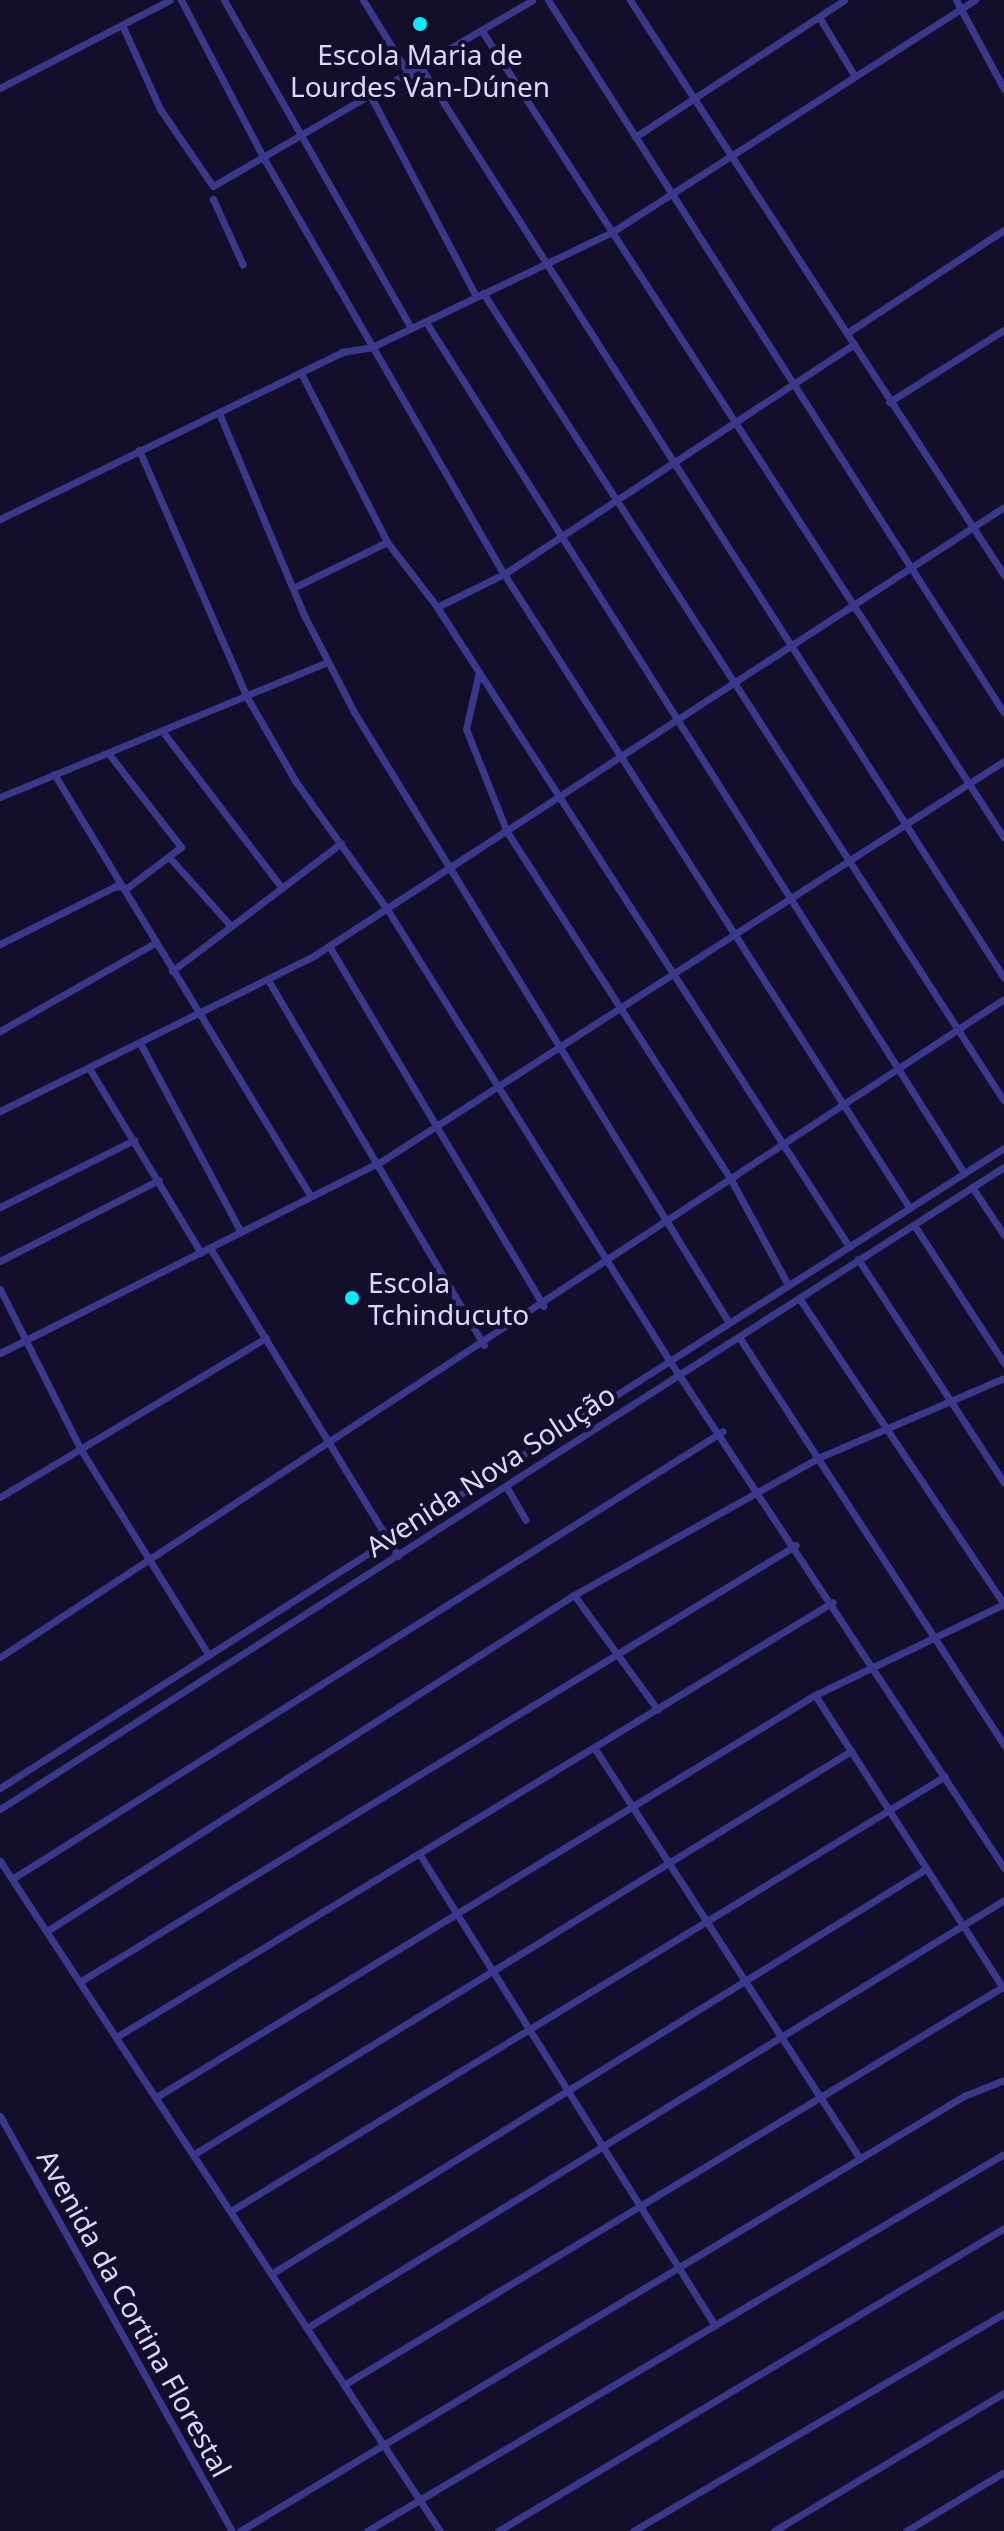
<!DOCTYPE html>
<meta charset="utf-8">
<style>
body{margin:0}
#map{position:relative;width:1004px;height:2531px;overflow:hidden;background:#130f2a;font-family:"Noto Sans",sans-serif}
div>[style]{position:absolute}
.minor>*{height:7px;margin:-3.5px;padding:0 3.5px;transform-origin:3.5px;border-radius:3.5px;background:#39388b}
.dots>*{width:22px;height:22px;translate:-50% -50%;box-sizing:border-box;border:4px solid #130f2a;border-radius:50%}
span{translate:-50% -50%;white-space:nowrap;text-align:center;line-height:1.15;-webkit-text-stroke:8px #130f2a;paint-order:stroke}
.poi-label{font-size:28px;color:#dbd8ff}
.left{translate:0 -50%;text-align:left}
.street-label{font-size:28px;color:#dbd8ff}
</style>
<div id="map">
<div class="minor">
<div style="left:181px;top:0;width:177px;rotate:62.4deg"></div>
<div style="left:263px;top:157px;width:482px;rotate:60deg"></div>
<div style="left:504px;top:574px;width:751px;rotate:57.39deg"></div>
<div style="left:224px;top:0;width:378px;rotate:60.3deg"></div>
<div style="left:363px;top:0;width:89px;rotate:58.3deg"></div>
<div style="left:548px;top:0;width:846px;rotate:57.4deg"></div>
<div style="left:630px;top:0;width:686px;rotate:56.96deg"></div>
<div style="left:956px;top:0;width:101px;rotate:61.7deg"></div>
<div style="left:819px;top:17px;width:68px;rotate:58.9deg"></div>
<div style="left:123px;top:27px;width:90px;rotate:65.7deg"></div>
<div style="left:160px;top:109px;width:93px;rotate:55.5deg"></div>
<div style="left:213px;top:186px;width:369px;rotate:-30.2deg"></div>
<div style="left:482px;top:31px;width:961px;rotate:57.1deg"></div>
<div style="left:422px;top:69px;width:1079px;rotate:57.37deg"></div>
<div style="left:0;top:88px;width:191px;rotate:-27.4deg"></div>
<div style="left:371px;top:97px;width:225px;rotate:62.2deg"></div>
<div style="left:635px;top:137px;width:250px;rotate:-33.2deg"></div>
<div style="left:213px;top:199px;width:72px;rotate:65.6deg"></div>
<div style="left:483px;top:293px;width:961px;rotate:57.19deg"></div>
<div style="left:426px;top:322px;width:1007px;rotate:57.7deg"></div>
<div style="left:847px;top:333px;width:188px;rotate:-33.3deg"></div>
<div style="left:302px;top:375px;width:187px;rotate:63deg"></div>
<div style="left:387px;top:542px;width:82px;rotate:52.4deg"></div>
<div style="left:437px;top:607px;width:759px;rotate:57.21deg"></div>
<div style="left:889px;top:402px;width:136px;rotate:-32.1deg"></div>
<div style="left:219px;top:413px;width:219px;rotate:67.2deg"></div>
<div style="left:304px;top:615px;width:109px;rotate:62.7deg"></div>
<div style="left:354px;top:712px;width:715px;rotate:58.45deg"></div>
<div style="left:139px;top:450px;width:272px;rotate:66.4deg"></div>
<div style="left:248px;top:699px;width:96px;rotate:60deg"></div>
<div style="left:296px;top:782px;width:156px;rotate:54.4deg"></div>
<div style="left:387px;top:909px;width:532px;rotate:57.98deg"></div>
<div style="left:669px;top:1360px;width:609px;rotate:56.6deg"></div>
<div style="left:0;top:519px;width:381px;rotate:-26deg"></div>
<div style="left:342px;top:352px;width:30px;rotate:-9deg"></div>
<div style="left:372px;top:347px;width:266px;rotate:-25.6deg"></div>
<div style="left:612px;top:232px;width:431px;rotate:-32.6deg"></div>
<div style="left:293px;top:588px;width:105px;rotate:-26.1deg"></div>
<div style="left:437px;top:607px;width:75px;rotate:-26.2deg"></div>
<div style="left:504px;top:574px;width:419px;rotate:-33.3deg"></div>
<div style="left:479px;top:672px;width:58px;rotate:102.8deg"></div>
<div style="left:466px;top:729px;width:111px;rotate:68.3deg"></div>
<div style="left:507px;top:832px;width:412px;rotate:57.2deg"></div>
<div style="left:730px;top:1178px;width:122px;rotate:61.5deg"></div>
<div style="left:163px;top:732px;width:196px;rotate:52.7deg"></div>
<div style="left:54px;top:774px;width:494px;rotate:58.7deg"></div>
<div style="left:0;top:797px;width:355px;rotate:-22.4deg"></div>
<div style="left:169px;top:857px;width:93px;rotate:48.1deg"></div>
<div style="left:0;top:944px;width:130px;rotate:-26.6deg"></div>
<div style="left:116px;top:886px;width:11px;rotate:10deg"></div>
<div style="left:127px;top:888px;width:68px;rotate:-37.2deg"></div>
<div style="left:181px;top:847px;width:119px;rotate:-127.8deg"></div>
<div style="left:329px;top:946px;width:419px;rotate:59.2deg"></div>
<div style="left:172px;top:971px;width:212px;rotate:-37.1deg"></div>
<div style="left:268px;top:980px;width:424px;rotate:59.4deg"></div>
<div style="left:0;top:1031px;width:176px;rotate:-29.6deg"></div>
<div style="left:140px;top:1043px;width:214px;rotate:61.9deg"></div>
<div style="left:89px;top:1068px;width:216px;rotate:58.8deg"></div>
<div style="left:0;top:1111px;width:352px;rotate:-26.3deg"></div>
<div style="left:315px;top:955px;width:822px;rotate:-33.03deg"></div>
<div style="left:972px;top:1187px;width:58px;rotate:56.3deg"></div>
<div style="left:0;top:1207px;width:150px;rotate:-26.6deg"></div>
<div style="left:914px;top:1225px;width:165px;rotate:56.9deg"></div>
<div style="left:210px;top:1248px;width:361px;rotate:58.6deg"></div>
<div style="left:858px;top:1259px;width:267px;rotate:56.9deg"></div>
<div style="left:0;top:1261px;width:178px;rotate:-27deg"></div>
<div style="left:0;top:1289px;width:180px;rotate:63.3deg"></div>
<div style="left:81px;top:1450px;width:240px;rotate:58.1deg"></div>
<div style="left:799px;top:1298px;width:368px;rotate:56.2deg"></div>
<div style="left:739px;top:1337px;width:487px;rotate:57deg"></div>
<div style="left:0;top:1353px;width:431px;rotate:-26.7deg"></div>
<div style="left:385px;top:1159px;width:736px;rotate:-32.74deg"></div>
<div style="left:506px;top:1486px;width:39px;rotate:60deg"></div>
<div style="left:0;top:1497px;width:310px;rotate:-30.9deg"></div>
<div style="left:574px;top:1595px;width:142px;rotate:53.9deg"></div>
<div style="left:0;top:1657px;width:1200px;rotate:-33.24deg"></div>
<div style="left:815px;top:1695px;width:348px;rotate:57.3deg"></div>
<div style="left:595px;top:1749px;width:488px;rotate:57.1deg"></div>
<div style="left:0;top:1788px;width:1191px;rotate:-32.52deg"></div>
<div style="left:0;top:1809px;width:1192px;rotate:-32.6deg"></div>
<div style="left:420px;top:1855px;width:554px;rotate:57.92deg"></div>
<div style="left:0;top:1861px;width:802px;rotate:56.71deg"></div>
<div style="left:12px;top:1879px;width:840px;rotate:-32.21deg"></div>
<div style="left:47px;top:1931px;width:625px;rotate:-32.52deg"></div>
<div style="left:574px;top:1595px;width:280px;rotate:-29.3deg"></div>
<div style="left:818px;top:1458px;width:202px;rotate:-23.3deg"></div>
<div style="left:81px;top:1981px;width:837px;rotate:-31.37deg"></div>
<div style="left:118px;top:2036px;width:836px;rotate:-31.26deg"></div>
<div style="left:158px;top:2096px;width:770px;rotate:-31.4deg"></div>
<div style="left:815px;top:1695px;width:210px;rotate:-25.7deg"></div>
<div style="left:0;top:2116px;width:475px;rotate:60.8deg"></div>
<div style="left:196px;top:2153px;width:769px;rotate:-31.54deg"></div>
<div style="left:234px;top:2209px;width:832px;rotate:-31.34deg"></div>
<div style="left:276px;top:2271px;width:764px;rotate:-31.74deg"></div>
<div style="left:310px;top:2326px;width:814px;rotate:-31.54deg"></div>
<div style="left:347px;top:2383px;width:768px;rotate:-31.14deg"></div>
<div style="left:240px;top:2531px;width:845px;rotate:-31deg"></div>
<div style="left:964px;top:2096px;width:43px;rotate:-21.8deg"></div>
<div style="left:367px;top:2531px;width:740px;rotate:-30.62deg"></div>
<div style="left:498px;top:2531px;width:590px;rotate:-30.91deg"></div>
<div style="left:633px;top:2531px;width:430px;rotate:-30.4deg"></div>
<div style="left:774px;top:2531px;width:268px;rotate:-31deg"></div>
<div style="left:906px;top:2531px;width:114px;rotate:-31deg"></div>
</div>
<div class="dots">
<div style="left:420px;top:24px;background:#04ecff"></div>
<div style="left:352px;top:1298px;background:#04ecff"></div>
</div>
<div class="poi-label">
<span style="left:420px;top:70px">Escola Maria de<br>Lourdes Van-Dúnen</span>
<span class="left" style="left:368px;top:1298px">Escola<br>Tchinducuto</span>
</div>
<div class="street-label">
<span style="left:490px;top:1470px;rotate:-33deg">Avenida Nova Solução</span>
<span style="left:135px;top:2313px;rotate:61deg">Avenida da Cortina Florestal</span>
</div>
</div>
